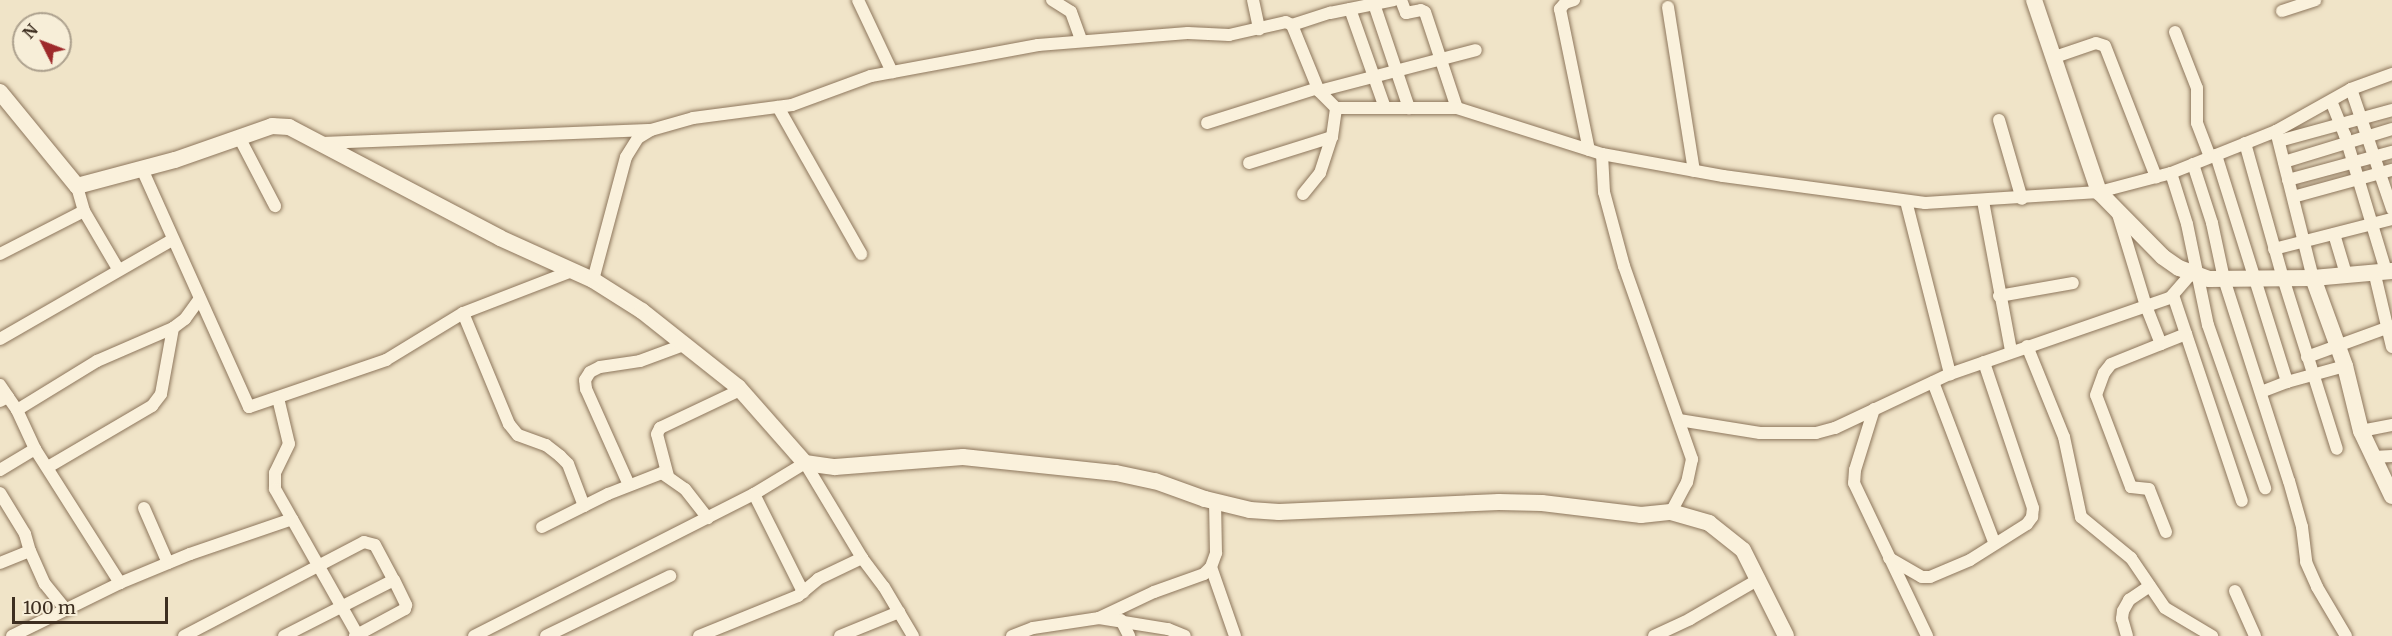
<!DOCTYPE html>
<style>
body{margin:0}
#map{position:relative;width:2392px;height:636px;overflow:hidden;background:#f0e4c8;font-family:Merriweather,serif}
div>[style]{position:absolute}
.roads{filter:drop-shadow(0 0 2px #8d765c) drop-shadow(0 0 2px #8d765c)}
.street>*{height:12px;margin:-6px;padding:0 6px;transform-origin:6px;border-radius:6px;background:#faf1dc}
.secondary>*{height:16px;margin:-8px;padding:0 8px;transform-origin:8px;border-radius:8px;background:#faf1dc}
span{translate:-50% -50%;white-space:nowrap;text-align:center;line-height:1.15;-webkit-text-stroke:4.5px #f7eed8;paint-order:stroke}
.north{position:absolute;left:12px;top:12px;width:60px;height:60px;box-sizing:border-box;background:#f7eed8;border:2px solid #ada18e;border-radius:50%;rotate:312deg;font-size:16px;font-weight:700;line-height:24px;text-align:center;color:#3d2e20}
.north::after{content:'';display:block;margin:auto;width:21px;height:27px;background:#9e2a2b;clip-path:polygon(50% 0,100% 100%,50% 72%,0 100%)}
.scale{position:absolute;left:12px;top:597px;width:156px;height:27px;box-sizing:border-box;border:3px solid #3d2e20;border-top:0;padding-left:8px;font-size:18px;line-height:21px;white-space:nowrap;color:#3d2e20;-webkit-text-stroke:4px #f7eed8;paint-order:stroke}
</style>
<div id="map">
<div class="roads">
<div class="street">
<div style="left:858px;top:0;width:80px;rotate:64.7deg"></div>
<div style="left:1052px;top:0;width:22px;rotate:32deg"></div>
<div style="left:1071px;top:12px;width:30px;rotate:70deg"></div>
<div style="left:1253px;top:0;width:30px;rotate:78deg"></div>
<div style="left:1401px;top:0;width:14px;rotate:69deg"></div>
<div style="left:1406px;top:13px;width:15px;rotate:-11deg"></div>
<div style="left:1421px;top:10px;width:4px;rotate:27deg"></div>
<div style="left:1425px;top:12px;width:101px;rotate:71.6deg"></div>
<div style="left:1574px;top:0;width:9px;rotate:162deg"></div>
<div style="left:1565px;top:3px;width:8px;rotate:130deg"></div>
<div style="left:1560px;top:9px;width:144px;rotate:78.4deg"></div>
<div style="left:1374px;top:4px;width:110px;rotate:71.4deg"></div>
<div style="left:1668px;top:7px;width:166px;rotate:81deg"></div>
<div style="left:1350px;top:9px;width:105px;rotate:70.5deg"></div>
<div style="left:2282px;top:11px;width:35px;rotate:-18deg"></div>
<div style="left:1292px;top:25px;width:40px;rotate:-18deg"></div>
<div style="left:1330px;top:13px;width:65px;rotate:-11.5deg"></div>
<div style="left:2175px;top:32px;width:60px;rotate:68.6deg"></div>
<div style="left:2197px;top:88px;width:35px;rotate:90deg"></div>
<div style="left:2197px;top:123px;width:36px;rotate:69deg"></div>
<div style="left:2052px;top:58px;width:46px;rotate:-18.8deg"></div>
<div style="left:2096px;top:43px;width:9px;rotate:18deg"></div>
<div style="left:2105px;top:46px;width:141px;rotate:68.7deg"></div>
<div style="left:2351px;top:89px;width:127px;rotate:71.1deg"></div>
<div style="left:1319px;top:91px;width:162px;rotate:-14.6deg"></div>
<div style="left:2331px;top:101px;width:37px;rotate:68deg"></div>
<div style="left:2345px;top:135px;width:142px;rotate:73.2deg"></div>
<div style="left:778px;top:107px;width:169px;rotate:60.5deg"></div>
<div style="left:1999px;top:120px;width:82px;rotate:73.8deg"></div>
<div style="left:1207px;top:123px;width:116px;rotate:-17.5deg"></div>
<div style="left:2276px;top:131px;width:86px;rotate:-29.2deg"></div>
<div style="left:2351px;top:89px;width:44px;rotate:-20.1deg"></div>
<div style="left:239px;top:137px;width:78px;rotate:62.4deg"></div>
<div style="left:2279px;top:141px;width:117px;rotate:-15.3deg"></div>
<div style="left:322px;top:143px;width:327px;rotate:-2.3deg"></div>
<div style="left:2245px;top:143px;width:140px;rotate:74.3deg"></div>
<div style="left:2283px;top:278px;width:179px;rotate:72.5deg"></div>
<div style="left:1602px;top:154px;width:38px;rotate:87deg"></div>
<div style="left:1604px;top:192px;width:77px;rotate:74.9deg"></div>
<div style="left:1624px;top:266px;width:205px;rotate:70.6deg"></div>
<div style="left:1692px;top:459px;width:24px;rotate:102deg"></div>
<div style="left:1687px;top:482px;width:34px;rotate:118deg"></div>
<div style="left:2216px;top:155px;width:238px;rotate:72.6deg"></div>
<div style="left:2284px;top:162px;width:113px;rotate:-17deg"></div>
<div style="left:1249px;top:163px;width:87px;rotate:-17.4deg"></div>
<div style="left:2193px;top:164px;width:62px;rotate:72.1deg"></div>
<div style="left:2212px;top:223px;width:57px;rotate:77.9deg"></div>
<div style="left:2224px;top:279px;width:212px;rotate:72.2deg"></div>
<div style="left:2289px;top:481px;width:48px;rotate:74.2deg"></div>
<div style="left:2302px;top:527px;width:35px;rotate:83deg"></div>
<div style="left:2306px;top:562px;width:27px;rotate:66deg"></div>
<div style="left:2317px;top:587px;width:57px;rotate:59.4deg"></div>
<div style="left:142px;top:169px;width:261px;rotate:65.8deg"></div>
<div style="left:249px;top:407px;width:145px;rotate:-18.9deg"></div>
<div style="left:386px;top:360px;width:90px;rotate:-31.4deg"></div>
<div style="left:463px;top:313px;width:117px;rotate:-21.1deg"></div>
<div style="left:2171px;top:173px;width:53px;rotate:72.6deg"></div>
<div style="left:2187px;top:224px;width:103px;rotate:78.3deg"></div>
<div style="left:2208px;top:325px;width:173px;rotate:70.7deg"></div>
<div style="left:2288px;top:180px;width:108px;rotate:-15.1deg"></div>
<div style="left:1303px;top:194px;width:27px;rotate:-51deg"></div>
<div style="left:1320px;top:173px;width:38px;rotate:-72deg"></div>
<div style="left:1332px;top:137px;width:29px;rotate:-82deg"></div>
<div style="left:2293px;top:197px;width:103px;rotate:-15.3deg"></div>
<div style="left:1906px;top:201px;width:179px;rotate:75.7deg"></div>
<div style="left:1983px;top:201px;width:153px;rotate:79.4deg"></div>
<div style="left:84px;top:211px;width:67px;rotate:59.6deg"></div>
<div style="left:2118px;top:214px;width:96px;rotate:73.1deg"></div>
<div style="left:2146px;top:306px;width:41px;rotate:68.5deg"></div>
<div style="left:2334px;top:234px;width:42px;rotate:73.3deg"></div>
<div style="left:2274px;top:249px;width:122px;rotate:-14.3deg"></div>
<div style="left:0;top:254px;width:94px;rotate:-27.1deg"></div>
<div style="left:84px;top:211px;width:26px;rotate:-106deg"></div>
<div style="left:2374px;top:271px;width:78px;rotate:76.7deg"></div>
<div style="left:593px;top:280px;width:127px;rotate:-75deg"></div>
<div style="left:626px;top:157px;width:22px;rotate:-58deg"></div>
<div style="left:638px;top:138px;width:15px;rotate:-32deg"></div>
<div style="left:651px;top:130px;width:44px;rotate:-15.9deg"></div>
<div style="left:693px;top:118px;width:100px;rotate:-7.5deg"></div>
<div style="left:792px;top:105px;width:84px;rotate:-20.2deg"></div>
<div style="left:871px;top:76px;width:170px;rotate:-10.5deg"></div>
<div style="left:1038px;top:45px;width:150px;rotate:-4.6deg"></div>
<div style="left:1188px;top:33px;width:41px;rotate:2.8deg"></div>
<div style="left:1229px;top:35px;width:58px;rotate:-12.8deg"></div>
<div style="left:1286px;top:22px;width:7px;rotate:27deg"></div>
<div style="left:1292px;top:25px;width:71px;rotate:67.8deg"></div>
<div style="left:1319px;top:91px;width:24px;rotate:45deg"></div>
<div style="left:1336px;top:108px;width:121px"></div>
<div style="left:1457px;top:108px;width:152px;rotate:17.6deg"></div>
<div style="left:1602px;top:154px;width:123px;rotate:10.3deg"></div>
<div style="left:1723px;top:176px;width:204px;rotate:7.6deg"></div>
<div style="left:1925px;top:203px;width:174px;rotate:-3.6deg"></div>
<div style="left:2099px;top:192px;width:74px;rotate:-14.8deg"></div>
<div style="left:2171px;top:173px;width:113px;rotate:-21.8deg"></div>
<div style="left:2276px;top:131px;width:152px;rotate:75.9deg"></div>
<div style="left:2173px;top:295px;width:217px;rotate:71.5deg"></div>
<div style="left:1999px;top:296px;width:75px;rotate:-10deg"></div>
<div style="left:463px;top:313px;width:120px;rotate:67.5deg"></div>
<div style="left:509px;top:424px;width:14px;rotate:51deg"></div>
<div style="left:518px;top:435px;width:30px;rotate:20deg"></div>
<div style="left:546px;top:445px;width:18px;rotate:38deg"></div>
<div style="left:560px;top:456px;width:11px;rotate:45deg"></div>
<div style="left:568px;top:464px;width:45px;rotate:69.1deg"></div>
<div style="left:0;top:339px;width:198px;rotate:-29.9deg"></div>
<div style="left:2027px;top:346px;width:98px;rotate:67.9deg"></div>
<div style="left:2064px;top:437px;width:82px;rotate:78deg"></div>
<div style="left:2081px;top:517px;width:65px;rotate:39.4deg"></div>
<div style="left:2131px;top:558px;width:60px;rotate:55.8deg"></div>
<div style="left:2165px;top:608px;width:55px;rotate:30.8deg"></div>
<div style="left:2307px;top:357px;width:90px;rotate:-20deg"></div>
<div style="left:1933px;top:382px;width:173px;rotate:69.1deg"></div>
<div style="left:0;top:385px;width:14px;rotate:56deg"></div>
<div style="left:2261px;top:392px;width:28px;rotate:-21deg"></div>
<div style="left:2287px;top:382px;width:60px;rotate:-15.4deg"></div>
<div style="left:278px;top:398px;width:47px;rotate:76.6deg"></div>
<div style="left:289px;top:444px;width:32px;rotate:116deg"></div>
<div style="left:275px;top:473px;width:16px;rotate:90deg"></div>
<div style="left:275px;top:489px;width:169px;rotate:60.5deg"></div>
<div style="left:0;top:401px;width:9px;rotate:-27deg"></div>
<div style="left:8px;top:397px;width:16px;rotate:55deg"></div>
<div style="left:17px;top:410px;width:94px;rotate:-31.5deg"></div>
<div style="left:97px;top:361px;width:83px;rotate:-23.5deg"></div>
<div style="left:173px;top:328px;width:15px;rotate:-37deg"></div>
<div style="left:185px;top:319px;width:24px;rotate:-54deg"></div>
<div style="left:1874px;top:409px;width:64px;rotate:107.3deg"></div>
<div style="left:1855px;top:470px;width:13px;rotate:94deg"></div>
<div style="left:1854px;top:483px;width:170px;rotate:64.5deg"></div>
<div style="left:17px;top:410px;width:43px;rotate:65.2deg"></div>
<div style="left:35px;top:449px;width:159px;rotate:57.6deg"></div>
<div style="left:1679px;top:420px;width:82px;rotate:9.1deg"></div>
<div style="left:1760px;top:433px;width:56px"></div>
<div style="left:1816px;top:433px;width:20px;rotate:-15deg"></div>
<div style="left:1835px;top:428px;width:127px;rotate:-25.2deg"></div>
<div style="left:1950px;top:374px;width:233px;rotate:-19.1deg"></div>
<div style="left:2170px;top:298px;width:35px;rotate:-49deg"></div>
<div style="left:2361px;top:431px;width:32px;rotate:-11deg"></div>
<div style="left:2374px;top:457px;width:18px;rotate:-3deg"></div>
<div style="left:48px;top:467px;width:121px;rotate:-30.4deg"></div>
<div style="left:152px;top:406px;width:15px;rotate:-53deg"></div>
<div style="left:161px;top:394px;width:67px;rotate:-79.7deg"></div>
<div style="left:0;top:470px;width:41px;rotate:-31deg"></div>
<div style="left:668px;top:476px;width:43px;rotate:-104.7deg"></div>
<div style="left:657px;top:434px;width:7px;rotate:-63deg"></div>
<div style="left:660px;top:428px;width:89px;rotate:-25.4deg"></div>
<div style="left:629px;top:485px;width:105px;rotate:-114.1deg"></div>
<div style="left:586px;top:389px;width:9px;rotate:-96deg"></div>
<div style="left:585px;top:380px;width:9px;rotate:-58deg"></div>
<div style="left:590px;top:372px;width:11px;rotate:-27deg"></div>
<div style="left:600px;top:367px;width:40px;rotate:-8.5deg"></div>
<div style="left:640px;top:361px;width:49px;rotate:-20.3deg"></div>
<div style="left:0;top:493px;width:48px;rotate:58.6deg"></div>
<div style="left:25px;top:534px;width:18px;rotate:74deg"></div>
<div style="left:754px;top:494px;width:110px;rotate:63.4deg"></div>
<div style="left:144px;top:508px;width:60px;rotate:66.4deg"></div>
<div style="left:542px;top:527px;width:74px;rotate:-26.6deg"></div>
<div style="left:608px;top:494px;width:58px;rotate:-21.3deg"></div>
<div style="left:662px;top:473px;width:28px;rotate:35deg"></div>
<div style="left:685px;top:489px;width:37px;rotate:52deg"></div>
<div style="left:2166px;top:532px;width:46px;rotate:-111.6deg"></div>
<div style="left:2149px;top:489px;width:18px;rotate:-174deg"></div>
<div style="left:2131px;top:487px;width:98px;rotate:-110.8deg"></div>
<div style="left:2096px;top:395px;width:23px;rotate:-70deg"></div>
<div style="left:2104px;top:373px;width:11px;rotate:-52deg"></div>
<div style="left:2111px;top:364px;width:81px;rotate:-21.8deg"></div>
<div style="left:1889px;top:558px;width:38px;rotate:30deg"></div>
<div style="left:1922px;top:577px;width:8px"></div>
<div style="left:1930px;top:577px;width:43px;rotate:-23deg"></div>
<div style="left:1970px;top:560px;width:67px;rotate:-32.3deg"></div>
<div style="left:2027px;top:524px;width:9px;rotate:-54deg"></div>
<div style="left:2032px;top:517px;width:9px;rotate:-84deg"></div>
<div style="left:2033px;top:508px;width:154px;rotate:-108.6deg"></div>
<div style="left:0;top:563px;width:32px;rotate:-22deg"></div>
<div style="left:30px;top:551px;width:36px;rotate:66deg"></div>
<div style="left:45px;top:584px;width:33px;rotate:51deg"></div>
<div style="left:1211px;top:567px;width:73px;rotate:70.8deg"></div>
<div style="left:2235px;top:591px;width:49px;rotate:66deg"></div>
<div style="left:1099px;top:618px;width:61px;rotate:-25.3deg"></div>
<div style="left:1154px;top:592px;width:53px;rotate:-19.8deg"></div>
<div style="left:1204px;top:574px;width:10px;rotate:-45deg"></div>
<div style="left:1211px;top:567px;width:15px;rotate:-70deg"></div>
<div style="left:1216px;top:553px;width:52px;rotate:-91.1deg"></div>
<div style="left:1121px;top:620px;width:18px;rotate:63deg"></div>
<div style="left:12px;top:636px;width:120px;rotate:-26.1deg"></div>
<div style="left:120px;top:583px;width:76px;rotate:-22.5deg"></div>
<div style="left:190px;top:554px;width:108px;rotate:-18.9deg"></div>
<div style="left:184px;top:636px;width:203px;rotate:-27.6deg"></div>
<div style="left:364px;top:542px;width:11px;rotate:15deg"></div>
<div style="left:375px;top:545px;width:40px;rotate:62deg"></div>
<div style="left:284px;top:636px;width:123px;rotate:-27deg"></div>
<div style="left:394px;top:580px;width:28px;rotate:64deg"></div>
<div style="left:406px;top:605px;width:4px;rotate:104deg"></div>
<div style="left:405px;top:609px;width:57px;rotate:151.6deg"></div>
<div style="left:474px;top:636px;width:314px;rotate:-26.9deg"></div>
<div style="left:754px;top:494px;width:60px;rotate:-31.3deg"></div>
<div style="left:805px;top:463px;width:111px;rotate:59deg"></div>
<div style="left:862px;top:558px;width:36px;rotate:53deg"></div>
<div style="left:884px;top:587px;width:57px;rotate:59.4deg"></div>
<div style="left:546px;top:636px;width:138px;rotate:-25.8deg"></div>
<div style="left:699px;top:636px;width:107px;rotate:-22deg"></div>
<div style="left:798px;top:596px;width:26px;rotate:-40deg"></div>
<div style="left:818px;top:579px;width:49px;rotate:-25.5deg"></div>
<div style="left:840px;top:636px;width:64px;rotate:-22.1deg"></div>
<div style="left:1012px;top:636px;width:22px;rotate:-21deg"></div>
<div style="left:1033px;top:628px;width:67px;rotate:-8.6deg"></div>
<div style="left:1099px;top:618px;width:70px;rotate:9.1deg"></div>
<div style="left:1168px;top:629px;width:18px;rotate:22deg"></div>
<div style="left:1654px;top:636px;width:40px;rotate:-25deg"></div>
<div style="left:1690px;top:619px;width:80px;rotate:-30.1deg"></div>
<div style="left:2127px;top:636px;width:18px;rotate:-106deg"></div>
<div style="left:2122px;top:619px;width:8px;rotate:-83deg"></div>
<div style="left:2123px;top:611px;width:13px;rotate:-61deg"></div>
<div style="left:2129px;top:600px;width:25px;rotate:-34deg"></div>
</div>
<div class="secondary">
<div style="left:2034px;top:0;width:203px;rotate:71.3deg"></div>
<div style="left:2099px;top:192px;width:91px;rotate:45.4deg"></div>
<div style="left:2163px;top:257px;width:19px;rotate:35deg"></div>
<div style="left:2179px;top:268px;width:32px;rotate:20deg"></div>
<div style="left:2209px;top:279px;width:104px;rotate:-0.6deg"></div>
<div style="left:2313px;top:278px;width:79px;rotate:-5.1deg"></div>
<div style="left:0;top:92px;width:122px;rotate:50.7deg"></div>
<div style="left:77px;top:186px;width:101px;rotate:-14.9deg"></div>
<div style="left:175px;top:160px;width:103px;rotate:-19.3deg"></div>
<div style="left:272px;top:126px;width:17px;rotate:3deg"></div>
<div style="left:289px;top:127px;width:238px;rotate:27.7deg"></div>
<div style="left:500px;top:238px;width:102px;rotate:24.3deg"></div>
<div style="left:593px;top:280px;width:58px;rotate:32.3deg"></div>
<div style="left:642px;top:311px;width:122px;rotate:38.4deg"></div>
<div style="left:738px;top:387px;width:101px;rotate:48.6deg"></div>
<div style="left:805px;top:463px;width:30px;rotate:8deg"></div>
<div style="left:835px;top:467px;width:128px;rotate:-4.5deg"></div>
<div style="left:963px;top:457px;width:154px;rotate:6deg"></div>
<div style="left:1116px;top:473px;width:40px;rotate:12deg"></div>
<div style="left:1155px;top:481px;width:53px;rotate:19.8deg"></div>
<div style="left:1205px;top:499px;width:46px;rotate:13.7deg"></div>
<div style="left:1250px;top:510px;width:29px;rotate:4deg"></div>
<div style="left:1279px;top:512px;width:220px;rotate:-2.6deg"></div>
<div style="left:1499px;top:502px;width:43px;rotate:1.3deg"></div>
<div style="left:1542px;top:503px;width:100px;rotate:6.9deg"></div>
<div style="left:1641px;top:515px;width:30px;rotate:-6deg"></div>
<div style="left:1671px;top:512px;width:40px;rotate:16deg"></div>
<div style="left:1709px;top:523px;width:43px;rotate:38.5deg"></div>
<div style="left:1743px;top:550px;width:96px;rotate:63.4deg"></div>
<div style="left:2313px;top:278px;width:94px;rotate:70deg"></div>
<div style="left:2345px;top:366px;width:67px;rotate:76.2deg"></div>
<div style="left:2361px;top:431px;width:72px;rotate:64.5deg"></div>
</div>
</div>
<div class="north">N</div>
<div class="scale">100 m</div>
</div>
